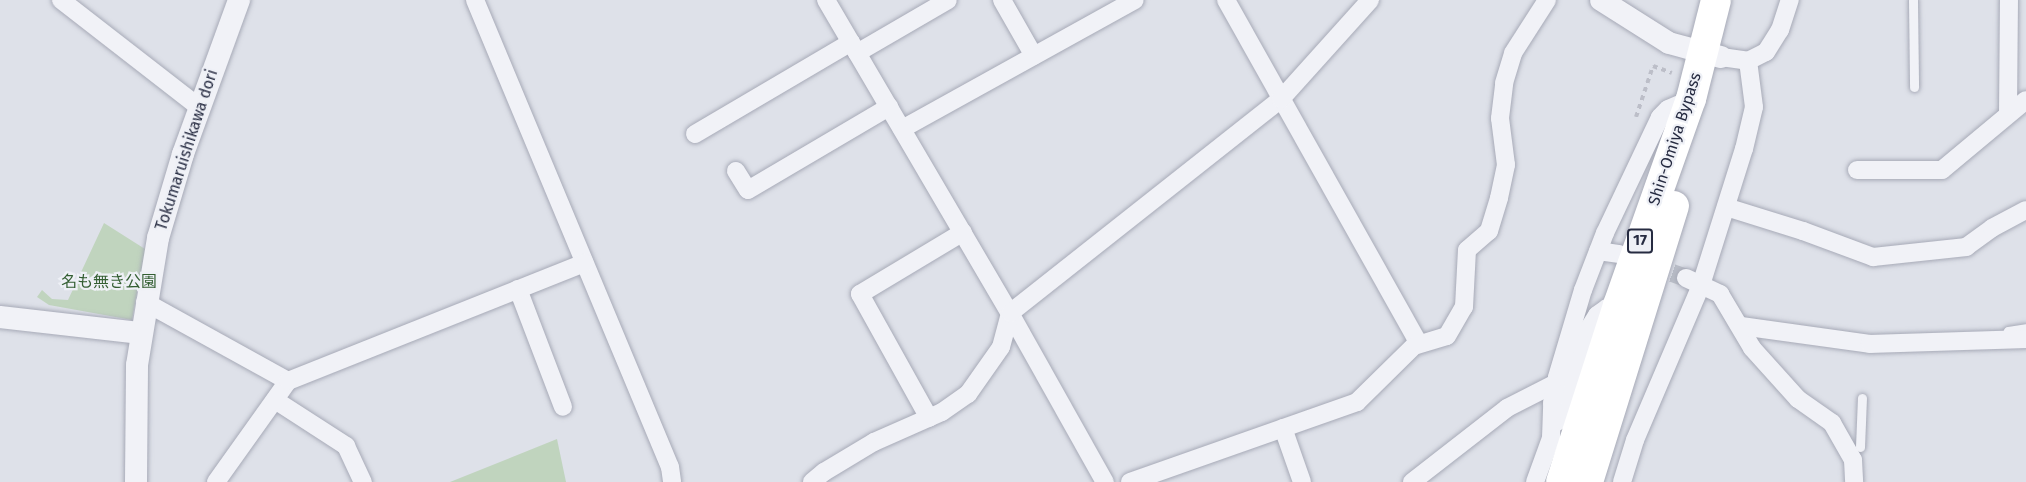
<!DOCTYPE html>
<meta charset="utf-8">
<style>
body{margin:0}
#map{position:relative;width:2026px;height:482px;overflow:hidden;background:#dee1e9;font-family:"Fira Sans","Noto Sans JP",sans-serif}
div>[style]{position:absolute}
.green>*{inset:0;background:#c0d4be}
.minor-tunnel>*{height:18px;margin-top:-9px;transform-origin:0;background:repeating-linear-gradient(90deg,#b9bdc7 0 18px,transparent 0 27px)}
.path>*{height:4px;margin-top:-2px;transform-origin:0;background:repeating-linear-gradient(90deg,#bcbec8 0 4.5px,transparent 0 9px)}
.roads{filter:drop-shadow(0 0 2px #a7aab7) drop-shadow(0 0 2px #a7aab7)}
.service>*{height:9px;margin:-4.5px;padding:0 4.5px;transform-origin:4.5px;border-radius:4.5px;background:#f1f2f7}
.minor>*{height:18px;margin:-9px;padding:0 9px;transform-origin:9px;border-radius:9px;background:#f1f2f7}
.tertiary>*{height:22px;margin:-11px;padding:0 11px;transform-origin:11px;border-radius:11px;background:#f1f2f7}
.trunk>*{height:30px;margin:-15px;padding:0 15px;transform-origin:15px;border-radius:15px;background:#fff}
span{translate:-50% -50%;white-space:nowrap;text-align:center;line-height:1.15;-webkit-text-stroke:4.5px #eef0f6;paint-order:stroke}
.shield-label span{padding:2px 4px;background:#eef0f6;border:2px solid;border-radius:4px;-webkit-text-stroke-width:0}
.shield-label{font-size:15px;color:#262b41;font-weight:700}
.street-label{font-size:16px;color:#262b41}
.park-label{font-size:16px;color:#335e32}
</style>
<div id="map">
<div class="green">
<div style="clip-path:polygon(104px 223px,145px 249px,132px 320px,49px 305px,37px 297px,42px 290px,52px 299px,68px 300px)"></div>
<div style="clip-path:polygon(557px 439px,566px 482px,450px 482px)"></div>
</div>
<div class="minor-tunnel">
<div style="left:1647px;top:264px;width:41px;rotate:19.7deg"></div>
</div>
<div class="path">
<div style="left:1636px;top:117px;width:54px;rotate:-71.6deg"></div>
<div style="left:1653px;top:66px;width:20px;rotate:20deg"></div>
</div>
<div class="roads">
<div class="service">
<div style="left:1913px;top:0;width:87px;rotate:89.3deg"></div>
<div style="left:2004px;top:337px;width:7px;rotate:-56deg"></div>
<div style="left:2008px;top:331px;width:18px;rotate:-9deg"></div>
<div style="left:1860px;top:447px;width:49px;rotate:-87.7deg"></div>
</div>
<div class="minor">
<div style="left:61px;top:0;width:175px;rotate:37.8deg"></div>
<div style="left:475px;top:0;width:506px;rotate:67.34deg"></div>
<div style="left:670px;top:467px;width:15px;rotate:82deg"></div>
<div style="left:826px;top:0;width:363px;rotate:59.6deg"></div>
<div style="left:1010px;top:313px;width:194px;rotate:60.7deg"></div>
<div style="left:1002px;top:0;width:64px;rotate:60.3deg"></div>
<div style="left:1226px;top:0;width:394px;rotate:60.7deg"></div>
<div style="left:857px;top:53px;width:105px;rotate:-30.2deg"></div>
<div style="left:1721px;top:57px;width:27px;rotate:8deg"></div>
<div style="left:1748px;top:61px;width:20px;rotate:-27deg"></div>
<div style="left:1766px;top:52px;width:26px;rotate:-58deg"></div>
<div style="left:1780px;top:30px;width:32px;rotate:-72deg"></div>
<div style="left:2008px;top:113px;width:113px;rotate:-89.5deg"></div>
<div style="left:902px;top:129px;width:266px;rotate:-29deg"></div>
<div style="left:695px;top:134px;width:181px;rotate:-30.5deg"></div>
<div style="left:1857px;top:170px;width:85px"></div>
<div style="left:1942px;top:170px;width:109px;rotate:-39.8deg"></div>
<div style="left:736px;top:171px;width:22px;rotate:58deg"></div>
<div style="left:748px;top:190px;width:164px;rotate:-30.5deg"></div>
<div style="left:1726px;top:207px;width:81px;rotate:17.3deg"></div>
<div style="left:1803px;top:231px;width:75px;rotate:20.4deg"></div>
<div style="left:1873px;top:257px;width:94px;rotate:-6.1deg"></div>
<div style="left:1966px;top:247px;width:32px;rotate:-36deg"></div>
<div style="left:1992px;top:228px;width:38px;rotate:-28deg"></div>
<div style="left:1598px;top:251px;width:22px;rotate:8deg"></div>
<div style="left:1686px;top:278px;width:38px;rotate:25deg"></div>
<div style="left:1720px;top:294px;width:63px;rotate:59.3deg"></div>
<div style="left:1752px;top:348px;width:69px;rotate:48deg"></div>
<div style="left:1798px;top:399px;width:42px;rotate:35.2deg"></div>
<div style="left:1832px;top:423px;width:43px;rotate:60.4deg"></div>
<div style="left:1853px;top:460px;width:22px;rotate:87deg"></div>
<div style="left:518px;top:289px;width:126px;rotate:69.1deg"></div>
<div style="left:145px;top:302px;width:163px;rotate:28.9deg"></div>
<div style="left:1741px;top:326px;width:130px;rotate:7.9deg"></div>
<div style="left:1870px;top:344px;width:156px;rotate:-1.8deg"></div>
<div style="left:275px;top:400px;width:85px;rotate:32.9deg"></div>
<div style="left:346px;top:446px;width:40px;rotate:65deg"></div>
<div style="left:929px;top:418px;width:142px;rotate:-119.1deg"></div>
<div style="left:860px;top:294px;width:120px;rotate:-31deg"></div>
<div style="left:1557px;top:422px;width:99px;rotate:-71.2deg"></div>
<div style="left:1589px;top:328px;width:15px;rotate:-58deg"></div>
<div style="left:1597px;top:315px;width:12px;rotate:-35deg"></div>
<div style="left:1607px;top:308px;width:11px;rotate:-15deg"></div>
<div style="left:1283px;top:428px;width:57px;rotate:70.6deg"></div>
<div style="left:216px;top:482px;width:124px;rotate:-54.5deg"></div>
<div style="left:288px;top:381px;width:319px;rotate:-21.7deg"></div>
<div style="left:812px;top:482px;width:16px;rotate:-40deg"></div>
<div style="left:824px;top:472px;width:58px;rotate:-31deg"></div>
<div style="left:874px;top:442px;width:74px;rotate:-23.8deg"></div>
<div style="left:942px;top:412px;width:32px;rotate:-35deg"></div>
<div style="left:968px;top:394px;width:57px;rotate:-54.9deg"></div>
<div style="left:1001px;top:347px;width:35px;rotate:-75deg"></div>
<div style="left:1010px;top:313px;width:345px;rotate:-38.3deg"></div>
<div style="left:1281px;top:99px;width:133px;rotate:-48deg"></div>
<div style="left:1130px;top:482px;width:241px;rotate:-19.4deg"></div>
<div style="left:1357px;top:402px;width:80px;rotate:-44.5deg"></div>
<div style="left:1414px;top:346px;width:34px;rotate:-17deg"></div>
<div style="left:1447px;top:336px;width:34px;rotate:-60deg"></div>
<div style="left:1464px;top:307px;width:57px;rotate:-87deg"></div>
<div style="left:1467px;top:250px;width:29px;rotate:-41deg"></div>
<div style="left:1489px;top:231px;width:34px;rotate:-73deg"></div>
<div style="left:1499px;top:198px;width:34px;rotate:-78deg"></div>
<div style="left:1506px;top:165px;width:47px;rotate:-97.3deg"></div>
<div style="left:1500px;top:118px;width:35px;rotate:-83deg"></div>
<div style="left:1504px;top:83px;width:31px;rotate:-73deg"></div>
<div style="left:1513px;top:53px;width:63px;rotate:-57.3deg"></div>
<div style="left:1412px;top:482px;width:120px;rotate:-37.9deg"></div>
<div style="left:1507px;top:408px;width:55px;rotate:-27deg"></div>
<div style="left:1535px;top:482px;width:47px;rotate:-70deg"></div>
<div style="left:1551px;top:438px;width:35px;rotate:-88deg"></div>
<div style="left:1552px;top:403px;width:26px;rotate:-79deg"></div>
<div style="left:1557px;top:377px;width:91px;rotate:-73.4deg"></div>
<div style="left:1583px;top:290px;width:61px;rotate:-68.9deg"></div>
<div style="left:1605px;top:233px;width:128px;rotate:-64.6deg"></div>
<div style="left:1660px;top:117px;width:11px;rotate:-45deg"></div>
<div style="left:1668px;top:109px;width:25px;rotate:-23deg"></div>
<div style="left:1622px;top:482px;width:44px;rotate:-72.8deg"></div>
<div style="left:1635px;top:440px;width:168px;rotate:-66.9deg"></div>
<div style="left:1701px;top:285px;width:143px;rotate:-72.5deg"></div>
<div style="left:1744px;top:149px;width:43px;rotate:-76.6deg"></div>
<div style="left:1754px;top:107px;width:46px;rotate:-97.4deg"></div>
</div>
<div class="tertiary">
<div style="left:1601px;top:0;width:80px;rotate:32.3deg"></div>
<div style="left:1669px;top:43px;width:54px;rotate:15.1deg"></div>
<div style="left:0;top:317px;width:142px;rotate:6.5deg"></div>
<div style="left:136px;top:482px;width:117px;rotate:-89.5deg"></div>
<div style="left:137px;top:365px;width:129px;rotate:-80.6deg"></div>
<div style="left:158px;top:238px;width:88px;rotate:-73.4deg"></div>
<div style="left:183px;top:154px;width:164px;rotate:-70deg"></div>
</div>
<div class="trunk">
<div style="left:1561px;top:482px;width:186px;rotate:-72.1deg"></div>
<div style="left:1618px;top:305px;width:219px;rotate:-70.5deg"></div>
<div style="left:1691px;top:99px;width:102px;rotate:-75.8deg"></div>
<div style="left:1588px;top:482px;width:289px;rotate:-72.7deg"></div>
</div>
</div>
<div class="shield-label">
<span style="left:1640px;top:241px">17</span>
</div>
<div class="street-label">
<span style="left:1675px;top:139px;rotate:-72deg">Shin-Omiya Bypass</span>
<span style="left:187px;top:150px;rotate:-72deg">Tokumaruishikawa dori</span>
</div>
<div class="park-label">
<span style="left:109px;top:282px">名も無き公園</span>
</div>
</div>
